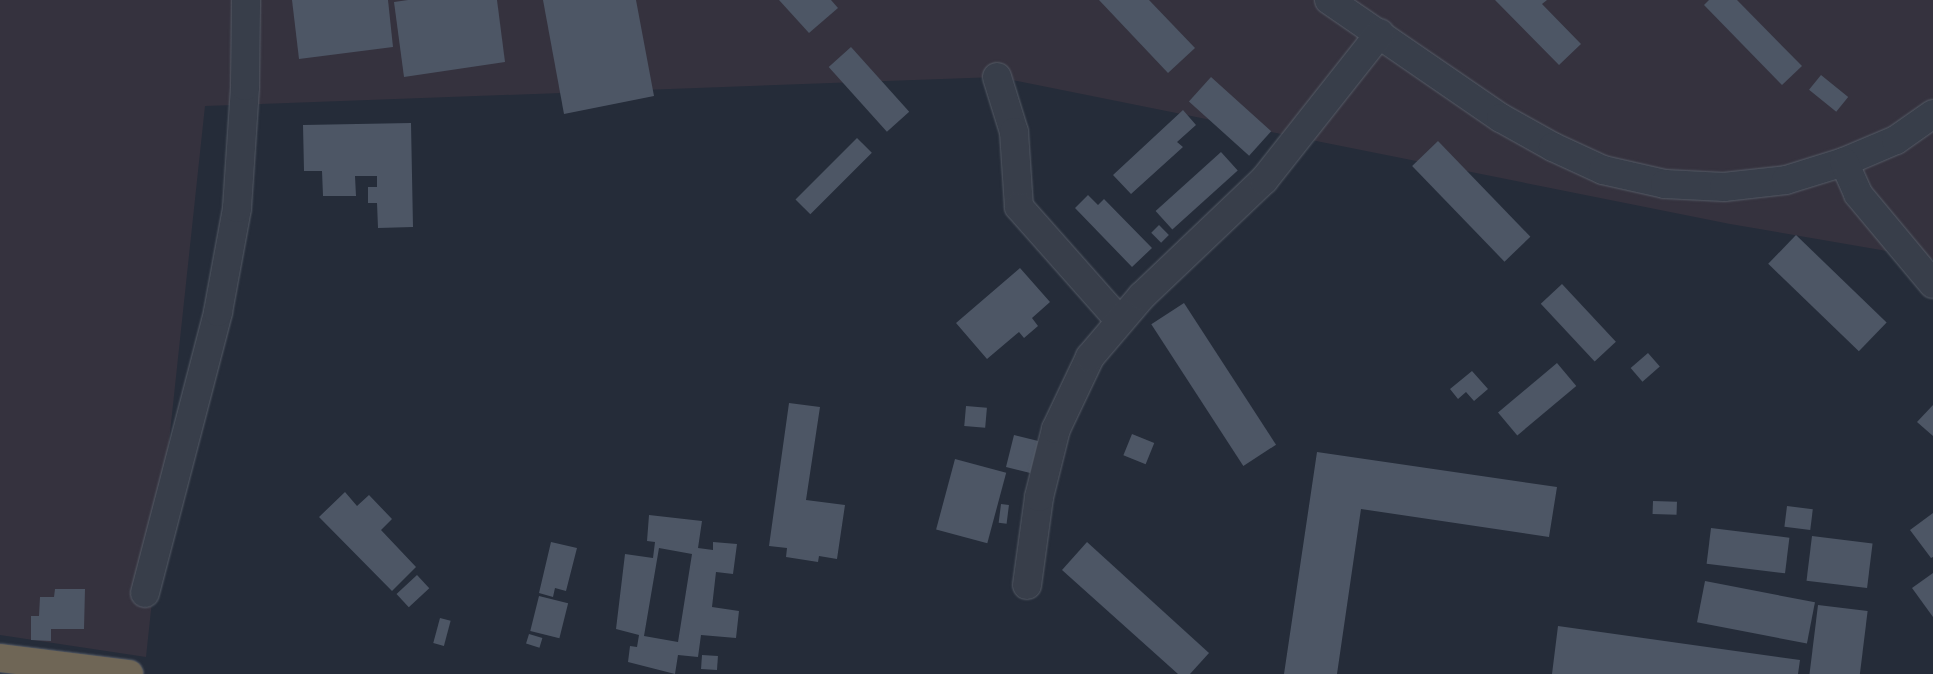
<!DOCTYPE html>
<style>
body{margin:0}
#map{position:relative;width:1933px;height:674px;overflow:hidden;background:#252c39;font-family:Poppins,sans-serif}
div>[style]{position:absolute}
.medical>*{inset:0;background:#35323e}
.building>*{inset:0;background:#4d5665;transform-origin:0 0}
.roads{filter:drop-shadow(0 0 1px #565c67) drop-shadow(0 0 1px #565c67)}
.minor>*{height:28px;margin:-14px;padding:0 14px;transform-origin:14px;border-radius:14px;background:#383e4a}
.highway>*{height:28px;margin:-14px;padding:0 14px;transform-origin:14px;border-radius:14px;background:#6f6656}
span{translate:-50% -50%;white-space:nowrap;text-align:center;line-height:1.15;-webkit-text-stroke:4px #1d232e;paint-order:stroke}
</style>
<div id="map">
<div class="medical">
<div style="clip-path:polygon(0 0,1933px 0,1933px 259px,1730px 224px,997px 77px,205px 106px,146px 657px,0 635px)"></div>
</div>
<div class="building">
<div style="clip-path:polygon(292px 0,388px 0,393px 47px,299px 59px)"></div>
<div style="clip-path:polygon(408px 0,497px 0,505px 62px,404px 77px,394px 2px)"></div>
<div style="clip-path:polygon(543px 0,636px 0,654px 96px,564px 114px)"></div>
<div style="clip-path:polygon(779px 0,831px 0,838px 8px,809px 33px)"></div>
<div style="clip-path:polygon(1099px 0,1149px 0,1195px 48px,1168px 73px)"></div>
<div style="clip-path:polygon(1495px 0,1547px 0,1542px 4px,1581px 44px,1559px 65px)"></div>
<div style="clip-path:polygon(1709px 0,1737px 0,1802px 66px,1782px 85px,1704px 5px)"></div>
<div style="left:851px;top:47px;width:87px;height:30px;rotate:48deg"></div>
<div style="left:1821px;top:75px;width:35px;height:19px;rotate:39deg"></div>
<div style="left:1211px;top:77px;width:81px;height:33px;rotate:42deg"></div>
<div style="clip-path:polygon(1183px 110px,1196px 125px,1177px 142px,1183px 147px,1131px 194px,1113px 175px)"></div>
<div style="clip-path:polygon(411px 123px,413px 227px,378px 228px,377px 203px,368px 203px,368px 187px,377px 187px,377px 176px,355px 176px,356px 196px,323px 196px,322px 171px,304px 171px,303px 125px)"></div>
<div style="left:857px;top:138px;width:21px;height:87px;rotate:45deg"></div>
<div style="left:1438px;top:141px;width:133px;height:36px;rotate:46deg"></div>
<div style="left:1221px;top:152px;width:25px;height:88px;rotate:48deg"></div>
<div style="clip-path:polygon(1088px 195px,1098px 205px,1104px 199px,1152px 248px,1132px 267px,1075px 208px)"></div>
<div style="left:1159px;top:225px;width:14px;height:11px;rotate:45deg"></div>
<div style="left:1796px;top:235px;width:126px;height:40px;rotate:44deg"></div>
<div style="clip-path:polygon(1020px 268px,1050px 302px,1032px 318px,1038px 326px,1024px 338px,1019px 332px,987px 359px,956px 323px)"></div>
<div style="left:1562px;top:284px;width:79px;height:29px;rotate:47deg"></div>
<div style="left:1184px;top:303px;width:169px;height:39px;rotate:57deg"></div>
<div style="left:1648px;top:353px;width:18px;height:23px;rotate:49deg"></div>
<div style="left:1557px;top:363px;width:30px;height:77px;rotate:50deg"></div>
<div style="clip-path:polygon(1472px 371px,1488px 389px,1474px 401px,1466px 392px,1458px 399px,1450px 389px)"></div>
<div style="clip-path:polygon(789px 403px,820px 407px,806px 500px,845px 505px,837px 559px,819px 556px,818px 562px,786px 557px,787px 548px,769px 546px)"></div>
<div style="clip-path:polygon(1933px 405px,1933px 436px,1917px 422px)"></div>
<div style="left:966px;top:406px;width:21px;height:20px;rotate:5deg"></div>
<div style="left:1132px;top:434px;width:24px;height:23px;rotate:22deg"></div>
<div style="left:1014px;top:435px;width:25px;height:33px;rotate:14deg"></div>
<div style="clip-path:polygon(1317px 452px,1557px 487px,1549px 537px,1361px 509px,1337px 674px,1284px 674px)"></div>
<div style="left:955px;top:459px;width:53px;height:73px;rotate:15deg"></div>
<div style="clip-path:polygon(345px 492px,357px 506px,369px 495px,392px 519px,381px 530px,416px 567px,392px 591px,319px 517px)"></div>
<div style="left:1653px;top:501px;width:24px;height:13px;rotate:2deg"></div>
<div style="left:1001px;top:504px;width:8px;height:19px;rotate:7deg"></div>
<div style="left:1787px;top:506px;width:26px;height:21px;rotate:7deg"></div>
<div style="clip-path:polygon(1933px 513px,1933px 557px,1931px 558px,1910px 530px)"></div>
<div style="clip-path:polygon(evenodd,649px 515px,702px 521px,698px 548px,713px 550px,713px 542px,737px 544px,733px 574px,716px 572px,712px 607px,739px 611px,736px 638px,701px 635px,698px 657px,678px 655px,675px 674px,628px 662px,630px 646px,637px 647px,639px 635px,616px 629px,625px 554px,653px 558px,655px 542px,647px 541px,649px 515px,659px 548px,692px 554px,678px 642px,644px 636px,659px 548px)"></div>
<div style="left:1711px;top:528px;width:79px;height:36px;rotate:7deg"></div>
<div style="left:1812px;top:536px;width:61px;height:45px;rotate:7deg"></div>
<div style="clip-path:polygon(551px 542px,577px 548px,566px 591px,555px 588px,553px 597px,539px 593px)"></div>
<div style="clip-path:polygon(1087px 542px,1209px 653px,1190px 674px,1178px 674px,1062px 570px)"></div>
<div style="clip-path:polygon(1933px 573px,1933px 617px,1912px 588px)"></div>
<div style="left:417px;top:575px;width:18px;height:28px;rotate:47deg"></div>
<div style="left:1705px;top:581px;width:112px;height:42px;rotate:11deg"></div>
<div style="clip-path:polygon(55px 589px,85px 589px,84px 629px,51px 629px,51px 641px,31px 640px,31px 616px,39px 616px,40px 597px,54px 597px)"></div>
<div style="left:539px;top:596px;width:30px;height:36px;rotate:14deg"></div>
<div style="left:1818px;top:605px;width:50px;height:70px;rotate:7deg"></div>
<div style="left:440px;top:618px;width:11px;height:26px;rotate:15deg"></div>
<div style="clip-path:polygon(1558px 626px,1800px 660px,1798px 674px,1552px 674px)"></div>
<div style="left:529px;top:634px;width:14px;height:10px;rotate:17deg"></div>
<div style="left:702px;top:655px;width:16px;height:14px;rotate:4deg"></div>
</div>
<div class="roads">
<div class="minor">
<div style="left:1329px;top:0;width:209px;rotate:34.5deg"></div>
<div style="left:1501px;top:118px;width:60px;rotate:29.1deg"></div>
<div style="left:1553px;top:147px;width:55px;rotate:24.7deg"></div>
<div style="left:1603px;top:170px;width:64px;rotate:12.7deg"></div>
<div style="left:1665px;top:184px;width:59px;rotate:2.9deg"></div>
<div style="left:1724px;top:187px;width:62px;rotate:-6.4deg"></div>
<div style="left:1786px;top:180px;width:61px;rotate:-17.2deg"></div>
<div style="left:1844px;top:162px;width:56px;rotate:-22.9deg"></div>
<div style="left:1896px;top:140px;width:45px;rotate:-35.1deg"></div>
<div style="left:997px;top:77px;width:58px;rotate:72.8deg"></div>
<div style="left:1014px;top:132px;width:75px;rotate:86.2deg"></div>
<div style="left:1019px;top:207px;width:152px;rotate:48.5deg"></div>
<div style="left:1844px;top:162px;width:35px;rotate:66deg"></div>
<div style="left:1858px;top:194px;width:117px;rotate:50.2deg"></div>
<div style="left:1027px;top:585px;width:89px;rotate:-82.2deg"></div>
<div style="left:1039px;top:497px;width:70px;rotate:-76deg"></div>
<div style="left:1056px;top:429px;width:80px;rotate:-64.7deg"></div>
<div style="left:1090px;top:357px;width:80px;rotate:-49.6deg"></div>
<div style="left:1142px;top:296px;width:168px;rotate:-43.6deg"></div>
<div style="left:1264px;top:180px;width:187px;rotate:-51.7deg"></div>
<div style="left:145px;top:593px;width:290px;rotate:-75.4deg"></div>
<div style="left:218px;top:312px;width:106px;rotate:-79.6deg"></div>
<div style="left:237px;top:208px;width:122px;rotate:-86.2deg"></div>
<div style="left:245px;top:86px;width:86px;rotate:-89.3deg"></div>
</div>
<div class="highway">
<div style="left:0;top:658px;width:130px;rotate:7.1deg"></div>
</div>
</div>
</div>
